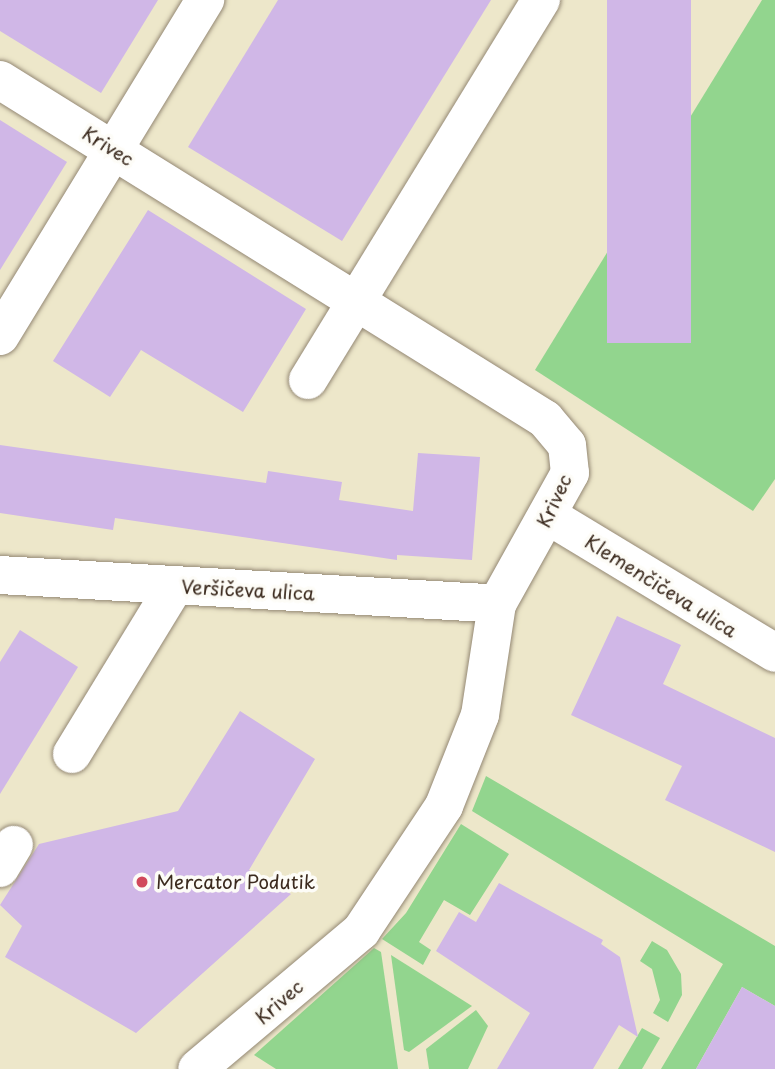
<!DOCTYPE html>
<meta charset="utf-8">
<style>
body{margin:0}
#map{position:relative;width:775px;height:1069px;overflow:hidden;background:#ede7ca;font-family:"Playpen Sans",sans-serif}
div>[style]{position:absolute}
.green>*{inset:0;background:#92d58e}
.building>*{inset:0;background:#d0b7e7;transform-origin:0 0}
.roads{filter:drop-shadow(0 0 2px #948874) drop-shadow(0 0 2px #948874)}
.minor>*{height:38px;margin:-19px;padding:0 19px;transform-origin:19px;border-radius:19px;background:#fff}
.dots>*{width:19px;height:19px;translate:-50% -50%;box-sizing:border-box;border:4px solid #fdfcf7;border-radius:50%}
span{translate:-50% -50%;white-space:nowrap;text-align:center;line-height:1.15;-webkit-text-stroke:7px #fdfcf7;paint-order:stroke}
.street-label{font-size:19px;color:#3b2a1e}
.poi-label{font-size:19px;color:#3b2a1e}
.left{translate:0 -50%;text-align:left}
</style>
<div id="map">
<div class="green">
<div style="clip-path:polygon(762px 0,775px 0,775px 479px,753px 511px,535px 370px)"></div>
<div style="clip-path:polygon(486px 776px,775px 946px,775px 1006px,742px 987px,696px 1069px,661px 1069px,723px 964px,472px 811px)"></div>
<div style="clip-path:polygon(461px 824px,509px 854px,470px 915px,444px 900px,419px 942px,431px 950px,423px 965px,382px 939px,406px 913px)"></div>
<div style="clip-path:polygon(652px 941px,667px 950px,681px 974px,682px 995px,668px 1022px,653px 1013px,660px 1000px,652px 969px,640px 961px)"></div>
<div style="clip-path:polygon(374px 948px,381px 952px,398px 1069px,276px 1069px,254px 1055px)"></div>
<div style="clip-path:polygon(391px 955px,472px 1006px,409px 1052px,404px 1050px)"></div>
<div style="clip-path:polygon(476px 1010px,488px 1026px,468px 1069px,429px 1069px,426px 1049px)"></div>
<div style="clip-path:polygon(642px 1028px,660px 1038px,642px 1069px,618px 1069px)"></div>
</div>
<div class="building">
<div style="clip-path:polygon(0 0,158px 0,101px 93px,0 31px)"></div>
<div style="clip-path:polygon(278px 0,491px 0,342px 241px,188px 147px)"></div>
<div style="left:607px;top:0;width:84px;height:343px"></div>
<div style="clip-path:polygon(0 120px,67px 162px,0 270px)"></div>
<div style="clip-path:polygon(148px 210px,306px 309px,243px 412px,141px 350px,110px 397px,53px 361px)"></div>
<div style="clip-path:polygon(0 445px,266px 483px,268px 471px,342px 482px,339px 500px,413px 511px,418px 453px,480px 457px,472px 560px,397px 555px,397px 560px,115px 518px,113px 530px,0 513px)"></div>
<div style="clip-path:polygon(617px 616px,681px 645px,663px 684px,775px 738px,775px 852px,665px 800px,682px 766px,571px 715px)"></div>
<div style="clip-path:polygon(20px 630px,78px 667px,0 794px,0 662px)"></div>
<div style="clip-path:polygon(240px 711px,315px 759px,249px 870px,291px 894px,136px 1033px,5px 957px,22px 926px,0 905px,39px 844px,178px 811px)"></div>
<div style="clip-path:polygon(499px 883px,603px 940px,601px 944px,620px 957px,638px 1037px,619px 1025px,593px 1069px,497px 1069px,530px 1013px,436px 951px,459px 912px,476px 922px)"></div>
<div style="clip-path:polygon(742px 987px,775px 1006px,775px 1069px,696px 1069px)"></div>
</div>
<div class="roads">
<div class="minor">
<div style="left:0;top:80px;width:642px;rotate:31.88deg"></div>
<div style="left:545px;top:419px;width:34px;rotate:50deg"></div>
<div style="left:567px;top:445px;width:28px;rotate:84deg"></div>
<div style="left:570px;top:473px;width:150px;rotate:119.1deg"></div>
<div style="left:497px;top:604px;width:112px;rotate:98.7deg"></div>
<div style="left:480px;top:715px;width:98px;rotate:111.6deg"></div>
<div style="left:444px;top:806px;width:150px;rotate:123.6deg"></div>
<div style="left:361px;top:931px;width:214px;rotate:139.9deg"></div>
<div style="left:0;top:336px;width:394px;rotate:-58.6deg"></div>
<div style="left:308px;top:380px;width:446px;rotate:-58.5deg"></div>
<div style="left:549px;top:516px;width:264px;rotate:31.2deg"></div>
<div style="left:0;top:575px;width:498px;rotate:3.3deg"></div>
<div style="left:72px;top:754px;width:196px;rotate:-58.6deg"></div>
<div style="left:0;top:868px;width:27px;rotate:-59deg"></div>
</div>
</div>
<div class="dots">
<div style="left:142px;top:882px;background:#d1495b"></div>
</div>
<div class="street-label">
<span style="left:108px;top:146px;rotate:32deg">Krivec</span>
<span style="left:554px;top:501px;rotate:-65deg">Krivec</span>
<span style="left:661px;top:586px;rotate:32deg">Klemenčičeva ulica</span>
<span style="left:248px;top:590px;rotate:3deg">Veršičeva ulica</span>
<span style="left:279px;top:1002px;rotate:-41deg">Krivec</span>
</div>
<div class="poi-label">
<span class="left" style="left:156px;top:882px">Mercator Podutik</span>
</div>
</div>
